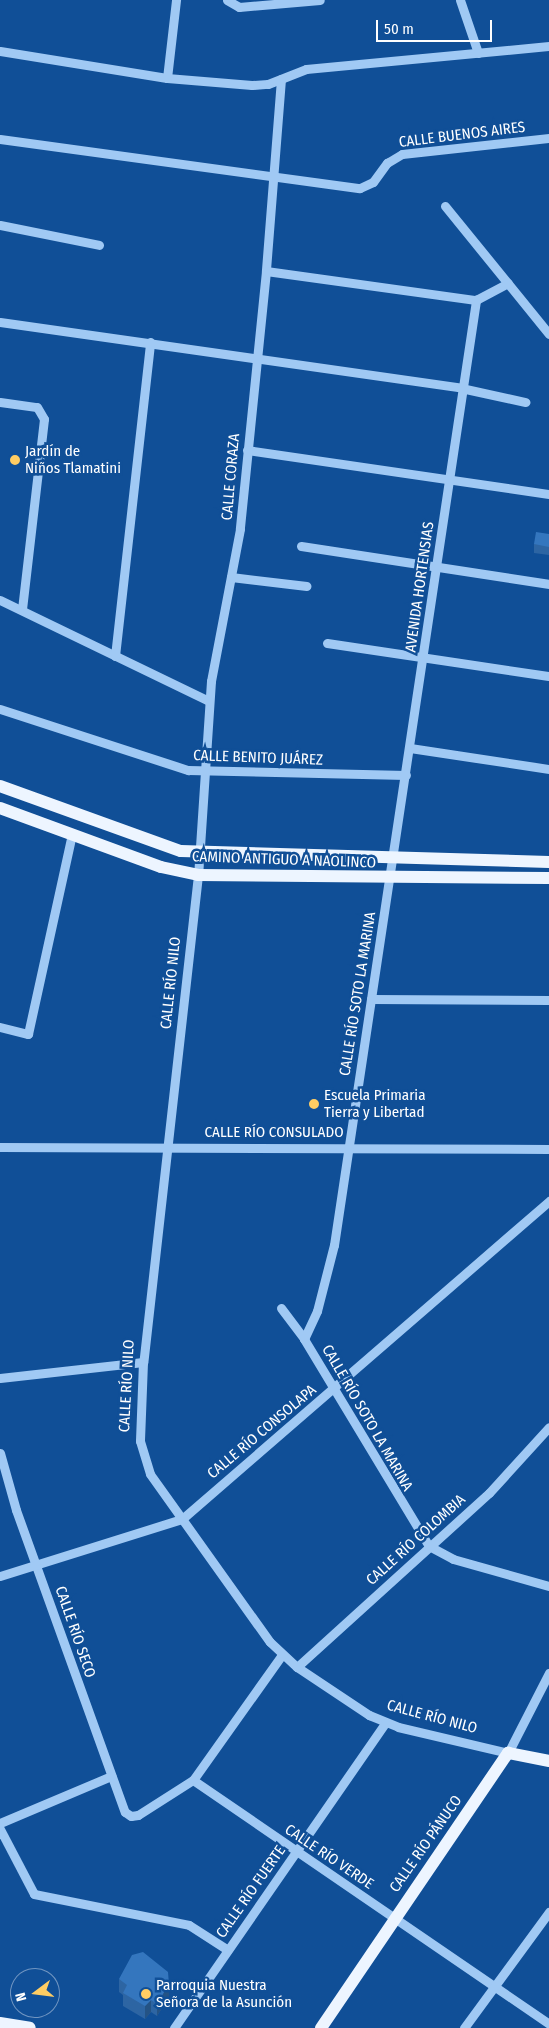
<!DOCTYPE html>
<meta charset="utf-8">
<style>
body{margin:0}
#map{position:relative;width:549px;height:2028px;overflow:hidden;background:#104f97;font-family:"Fira Sans Condensed",sans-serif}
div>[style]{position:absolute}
.minor>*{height:9px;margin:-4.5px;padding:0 4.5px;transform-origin:4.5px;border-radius:4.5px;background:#a0c9f4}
.major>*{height:12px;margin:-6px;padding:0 6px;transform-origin:6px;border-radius:6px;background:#edf5ff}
.wall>*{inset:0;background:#2d65a3}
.shaded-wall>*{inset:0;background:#245385}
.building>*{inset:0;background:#3476be}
.dots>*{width:14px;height:14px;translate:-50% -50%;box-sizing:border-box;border:2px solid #104f97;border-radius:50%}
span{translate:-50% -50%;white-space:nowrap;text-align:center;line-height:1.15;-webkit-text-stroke:5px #104f97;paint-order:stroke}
.street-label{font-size:15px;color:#fff}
.poi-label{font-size:15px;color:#fff}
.left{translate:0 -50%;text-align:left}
.north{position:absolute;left:10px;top:1968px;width:50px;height:50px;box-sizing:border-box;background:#104f97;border:1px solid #7095c1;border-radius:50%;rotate:255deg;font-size:14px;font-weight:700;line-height:20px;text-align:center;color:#fff}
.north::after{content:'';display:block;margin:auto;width:18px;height:22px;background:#ffcd63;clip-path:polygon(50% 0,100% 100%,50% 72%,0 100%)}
.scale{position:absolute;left:376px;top:20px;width:116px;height:22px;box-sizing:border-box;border:2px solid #fff;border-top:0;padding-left:6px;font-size:15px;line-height:18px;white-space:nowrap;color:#fff;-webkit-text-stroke:4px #104f97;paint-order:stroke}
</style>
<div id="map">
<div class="minor">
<div style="left:227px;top:0;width:14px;rotate:30deg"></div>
<div style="left:239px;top:7px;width:81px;rotate:-4.9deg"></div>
<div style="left:460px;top:0;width:56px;rotate:71.2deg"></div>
<div style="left:0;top:51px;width:169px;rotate:9.2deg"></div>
<div style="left:167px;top:78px;width:85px;rotate:4.7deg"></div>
<div style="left:252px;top:85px;width:16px;rotate:-4deg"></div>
<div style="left:268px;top:84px;width:41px;rotate:-21.5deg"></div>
<div style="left:306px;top:69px;width:244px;rotate:-5.4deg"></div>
<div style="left:167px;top:78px;width:79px;rotate:-83.4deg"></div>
<div style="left:281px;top:79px;width:193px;rotate:94.5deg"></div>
<div style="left:266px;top:271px;width:259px;rotate:95.8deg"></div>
<div style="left:240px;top:529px;width:155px;rotate:100.8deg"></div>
<div style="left:211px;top:681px;width:194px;rotate:93.8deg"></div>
<div style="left:198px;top:875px;width:490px;rotate:96.4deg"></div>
<div style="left:143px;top:1362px;width:79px;rotate:92.2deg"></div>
<div style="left:140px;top:1441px;width:34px;rotate:73deg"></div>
<div style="left:150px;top:1474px;width:206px;rotate:54.5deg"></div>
<div style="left:270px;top:1642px;width:37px;rotate:43deg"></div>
<div style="left:297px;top:1667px;width:87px;rotate:33.7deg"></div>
<div style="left:369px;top:1715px;width:31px;rotate:22deg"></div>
<div style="left:398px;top:1727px;width:113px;rotate:13.3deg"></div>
<div style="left:508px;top:1753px;width:90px;rotate:-62.9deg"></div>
<div style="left:0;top:139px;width:363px;rotate:7.8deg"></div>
<div style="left:360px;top:188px;width:14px;rotate:-25deg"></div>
<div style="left:373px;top:182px;width:24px;rotate:-54deg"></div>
<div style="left:387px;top:163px;width:17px;rotate:-31deg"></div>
<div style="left:402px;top:154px;width:148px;rotate:-6.2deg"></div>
<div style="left:445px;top:206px;width:165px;rotate:50.9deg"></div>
<div style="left:0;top:225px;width:101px;rotate:11.4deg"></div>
<div style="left:266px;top:271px;width:212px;rotate:7.9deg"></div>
<div style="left:476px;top:300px;width:36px;rotate:-28deg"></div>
<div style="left:0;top:322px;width:466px;rotate:8.1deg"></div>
<div style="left:461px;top:388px;width:66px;rotate:12.3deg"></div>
<div style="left:0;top:402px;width:37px;rotate:8deg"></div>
<div style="left:37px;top:407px;width:14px;rotate:60deg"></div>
<div style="left:44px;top:419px;width:192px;rotate:96.6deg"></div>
<div style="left:247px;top:450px;width:305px;rotate:8.3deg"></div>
<div style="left:301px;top:546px;width:251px;rotate:8.7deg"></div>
<div style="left:231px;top:577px;width:76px;rotate:6.8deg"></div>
<div style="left:0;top:600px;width:232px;rotate:25.8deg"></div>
<div style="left:327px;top:643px;width:224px;rotate:8.5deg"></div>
<div style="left:115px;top:656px;width:316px;rotate:-83.6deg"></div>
<div style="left:0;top:709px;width:198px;rotate:18deg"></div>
<div style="left:188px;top:770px;width:218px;rotate:1.3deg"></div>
<div style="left:410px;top:748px;width:141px;rotate:8.6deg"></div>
<div style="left:371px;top:999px;width:178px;rotate:0.3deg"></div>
<div style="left:0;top:1027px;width:29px;rotate:14deg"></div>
<div style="left:28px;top:1034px;width:205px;rotate:-77.6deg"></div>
<div style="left:0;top:1147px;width:549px;rotate:0.21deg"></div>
<div style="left:281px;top:1308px;width:39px;rotate:53deg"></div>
<div style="left:304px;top:1339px;width:242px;rotate:58.9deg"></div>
<div style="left:429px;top:1546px;width:27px;rotate:28deg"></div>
<div style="left:453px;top:1559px;width:100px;rotate:15.7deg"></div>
<div style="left:304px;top:1339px;width:31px;rotate:-65deg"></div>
<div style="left:317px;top:1311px;width:68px;rotate:-75.6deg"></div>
<div style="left:334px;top:1245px;width:956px;rotate:-81.45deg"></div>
<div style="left:0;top:1378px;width:144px;rotate:-6.4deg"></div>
<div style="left:0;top:1453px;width:59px;rotate:74.3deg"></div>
<div style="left:16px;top:1510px;width:321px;rotate:70.2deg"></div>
<div style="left:125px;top:1812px;width:7px;rotate:34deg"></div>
<div style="left:131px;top:1816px;width:7px;rotate:-8deg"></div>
<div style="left:138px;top:1815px;width:65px;rotate:-32.5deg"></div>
<div style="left:193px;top:1780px;width:152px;rotate:-54.6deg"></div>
<div style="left:0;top:1576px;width:191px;rotate:-17.4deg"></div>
<div style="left:182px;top:1519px;width:486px;rotate:-40.9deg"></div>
<div style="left:297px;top:1667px;width:259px;rotate:-42.2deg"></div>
<div style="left:489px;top:1493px;width:89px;rotate:-47.7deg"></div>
<div style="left:193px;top:1780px;width:432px;rotate:34.4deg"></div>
<div style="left:0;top:1823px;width:121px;rotate:-22.9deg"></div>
<div style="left:0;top:1829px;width:73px;rotate:62.4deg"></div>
<div style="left:34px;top:1894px;width:158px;rotate:11.3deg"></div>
<div style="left:189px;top:1925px;width:46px;rotate:32.7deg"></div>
<div style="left:174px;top:2028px;width:371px;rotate:-55.3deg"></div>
<div style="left:464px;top:2028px;width:144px;rotate:-53.8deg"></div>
</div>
<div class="major">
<div style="left:0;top:786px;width:192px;rotate:19.8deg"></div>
<div style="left:181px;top:851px;width:368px;rotate:1.7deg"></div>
<div style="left:0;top:808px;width:171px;rotate:20.1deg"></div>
<div style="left:161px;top:867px;width:38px;rotate:12deg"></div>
<div style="left:198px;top:875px;width:351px;rotate:0.5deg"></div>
<div style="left:0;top:2023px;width:30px;rotate:9deg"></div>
<div style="left:321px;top:2028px;width:333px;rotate:-55.8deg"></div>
<div style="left:508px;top:1753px;width:42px;rotate:11deg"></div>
</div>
<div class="wall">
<div style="clip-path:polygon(549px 534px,549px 555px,534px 553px,534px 544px)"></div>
<div style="clip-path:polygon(119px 1979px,169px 1997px,157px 2016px,151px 2012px,145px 2019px,123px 2006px,123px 1995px,119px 1992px)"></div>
</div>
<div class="shaded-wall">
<div style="clip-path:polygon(169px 1984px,169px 1997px,157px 2016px,157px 2004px)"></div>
<div style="clip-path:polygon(151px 2000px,151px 2012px,145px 2019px,145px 2006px)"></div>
</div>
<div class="building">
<div style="clip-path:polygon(536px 532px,549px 534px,549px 547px,534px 544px)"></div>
<div style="clip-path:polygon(143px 1952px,168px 1972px,169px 1984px,157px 2004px,151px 2000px,145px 2006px,123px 1993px,127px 1985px,119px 1979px,132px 1955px)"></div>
</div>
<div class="dots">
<div style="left:15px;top:460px;background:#ffcd63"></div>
<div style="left:314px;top:1104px;background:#ffcd63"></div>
<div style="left:146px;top:1994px;background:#ffcd63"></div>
</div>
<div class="street-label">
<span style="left:462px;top:135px;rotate:-7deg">CALLE BUENOS AIRES</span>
<span style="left:231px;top:477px;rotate:-85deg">CALLE CORAZA</span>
<span style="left:420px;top:587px;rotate:-82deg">AVENIDA HORTENSIAS</span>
<span style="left:258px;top:758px;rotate:2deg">CALLE BENITO JUÁREZ</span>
<span style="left:284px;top:860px;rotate:2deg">CAMINO ANTIGUO A NAOLINCO</span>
<span style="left:171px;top:983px;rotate:-84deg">CALLE RÍO NILO</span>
<span style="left:358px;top:994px;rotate:-81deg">CALLE RÍO SOTO LA MARINA</span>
<span style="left:274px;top:1133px">CALLE RÍO CONSULADO</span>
<span style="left:127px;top:1386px;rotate:-87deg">CALLE RÍO NILO</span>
<span style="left:367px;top:1418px;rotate:60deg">CALLE RÍO SOTO LA MARINA</span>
<span style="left:262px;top:1432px;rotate:-40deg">CALLE RÍO CONSOLAPA</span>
<span style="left:416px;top:1540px;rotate:-42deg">CALLE RÍO COLOMBIA</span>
<span style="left:75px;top:1632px;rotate:71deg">CALLE RÍO SECO</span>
<span style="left:432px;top:1717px;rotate:15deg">CALLE RÍO NILO</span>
<span style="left:426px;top:1844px;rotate:-55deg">CALLE RÍO PÁNUCO</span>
<span style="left:329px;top:1857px;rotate:34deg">CALLE RÍO VERDE</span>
<span style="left:251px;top:1892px;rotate:-55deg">CALLE RÍO FUERTE</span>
</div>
<div class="poi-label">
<span class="left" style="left:25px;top:460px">Jardín de<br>Niños Tlamatini</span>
<span class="left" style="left:324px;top:1104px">Escuela Primaria<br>Tierra y Libertad</span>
<span class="left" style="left:156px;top:1994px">Parroquia Nuestra<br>Señora de la Asunción</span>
</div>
<div class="north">N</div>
<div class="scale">50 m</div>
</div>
